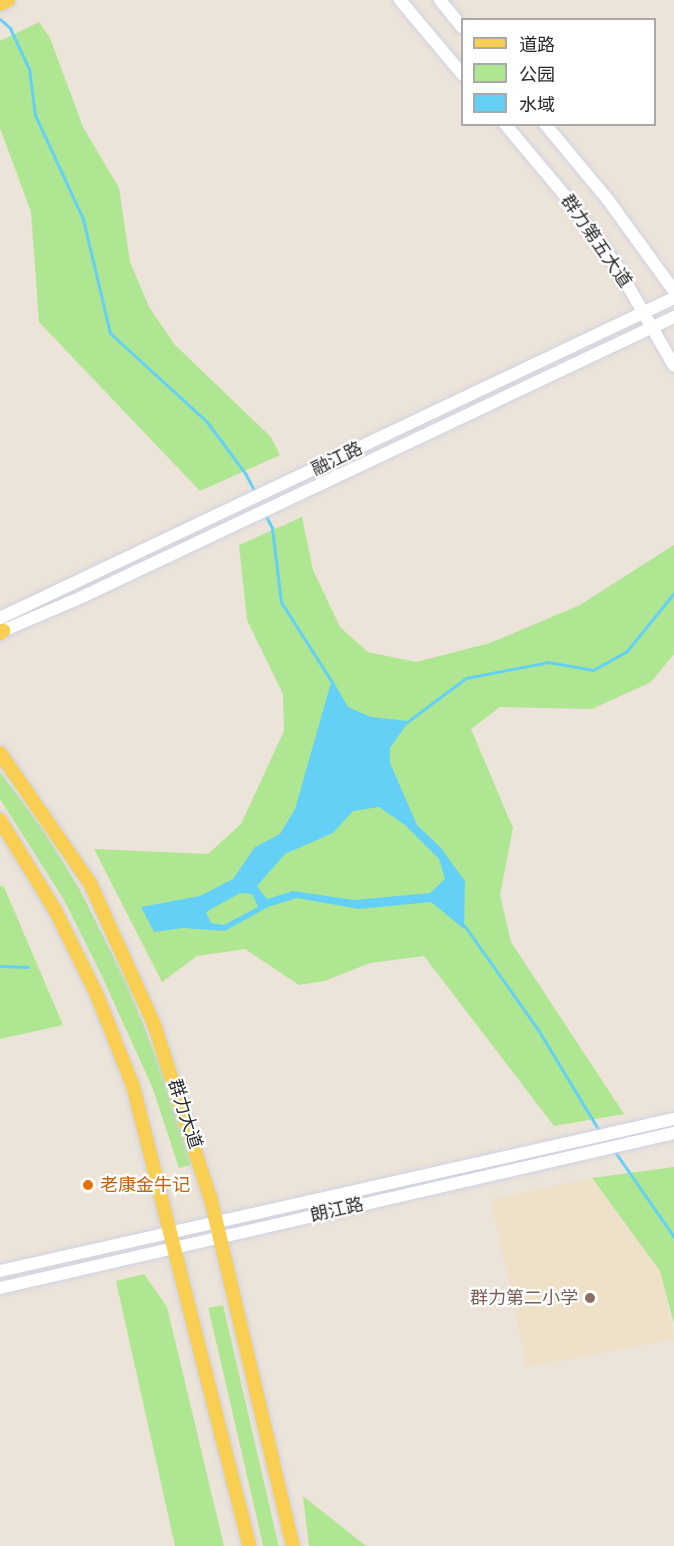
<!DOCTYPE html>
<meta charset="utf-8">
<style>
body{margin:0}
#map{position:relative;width:674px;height:1546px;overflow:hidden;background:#ece3d9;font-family:"Archivo Narrow","Noto Sans SC",sans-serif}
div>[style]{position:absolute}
.education>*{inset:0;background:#efe1c7}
.green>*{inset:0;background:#afe692;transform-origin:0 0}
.water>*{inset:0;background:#65d0f5}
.stream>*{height:3px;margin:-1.5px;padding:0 1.5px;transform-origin:1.5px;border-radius:1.5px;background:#65d0f5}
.roads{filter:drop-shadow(0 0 2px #ced2e3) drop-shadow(0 0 2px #ced2e3)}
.secondary>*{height:12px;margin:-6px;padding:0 6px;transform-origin:6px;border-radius:6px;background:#fff}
.primary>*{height:14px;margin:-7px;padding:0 7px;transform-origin:7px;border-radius:7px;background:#f8cf52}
.dots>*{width:16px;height:16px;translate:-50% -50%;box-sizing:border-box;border:3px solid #fff;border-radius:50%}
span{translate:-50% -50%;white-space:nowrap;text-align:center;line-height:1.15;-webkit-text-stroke:4.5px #fff;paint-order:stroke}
.street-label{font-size:18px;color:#282828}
.food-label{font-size:18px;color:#c56008}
.left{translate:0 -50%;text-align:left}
.education-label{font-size:18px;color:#785e54}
.right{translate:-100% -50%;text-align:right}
.legend{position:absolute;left:461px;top:18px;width:195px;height:108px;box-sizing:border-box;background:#fff;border:2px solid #a9a9a9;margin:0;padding:8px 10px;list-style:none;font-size:18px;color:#282828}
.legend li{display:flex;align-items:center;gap:12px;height:30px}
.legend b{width:30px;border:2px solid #a9a9a9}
</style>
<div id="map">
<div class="education">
<div style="clip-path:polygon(591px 1178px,660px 1271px,674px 1339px,527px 1367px,491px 1200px)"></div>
</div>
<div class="green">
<div style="clip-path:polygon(39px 22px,50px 38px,83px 127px,119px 188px,130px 262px,149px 307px,175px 345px,271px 437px,280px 455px,200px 491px,39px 322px,31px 212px,0 128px,0 41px)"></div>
<div style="clip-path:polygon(302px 517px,313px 570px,340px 627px,368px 652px,416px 662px,490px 643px,580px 605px,674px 545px,674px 654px,651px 682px,592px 709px,500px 707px,471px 729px,513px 828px,500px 895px,511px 942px,624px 1114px,554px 1126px,424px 956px,370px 963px,324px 981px,299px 985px,245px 949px,197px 956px,162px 982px,94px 849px,208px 854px,241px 824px,284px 731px,283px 694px,247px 620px,239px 545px)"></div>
<div style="clip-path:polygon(0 772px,42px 828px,80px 890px,127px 984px,172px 1096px,191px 1165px,179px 1168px,153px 1089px,100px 972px,64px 900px,0 799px)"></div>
<div style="clip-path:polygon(0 886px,4px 887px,63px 1025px,0 1039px)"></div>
<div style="clip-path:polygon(674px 1167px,674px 1324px,660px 1271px,592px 1178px)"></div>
<div style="clip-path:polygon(144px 1274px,167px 1307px,224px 1546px,175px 1546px,116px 1281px)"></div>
<div style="left:223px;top:1305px;width:247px;height:15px;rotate:77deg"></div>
<div style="clip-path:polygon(303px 1496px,366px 1546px,309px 1546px)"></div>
</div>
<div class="water">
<div style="clip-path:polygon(evenodd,332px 679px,348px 707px,371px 717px,409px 721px,390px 748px,390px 763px,417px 825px,440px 847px,465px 881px,464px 929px,431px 902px,359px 909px,297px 898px,268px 907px,225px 931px,183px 928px,154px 932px,141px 907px,200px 896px,233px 879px,255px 847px,280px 834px,295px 809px,332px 679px,379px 807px,405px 825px,439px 859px,445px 879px,430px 893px,355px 900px,293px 891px,267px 899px,257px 886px,285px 854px,333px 833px,353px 811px,379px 807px,332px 679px,240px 893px,252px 894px,258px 907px,224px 925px,211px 923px,206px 912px,240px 893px)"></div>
</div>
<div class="stream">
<div style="left:0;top:19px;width:13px;rotate:42deg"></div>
<div style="left:10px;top:28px;width:45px;rotate:65.1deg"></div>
<div style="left:29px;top:69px;width:46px;rotate:82.6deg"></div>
<div style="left:35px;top:115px;width:115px;rotate:65.2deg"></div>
<div style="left:83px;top:219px;width:117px;rotate:76.7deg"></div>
<div style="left:110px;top:333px;width:132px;rotate:42.5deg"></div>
<div style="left:207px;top:422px;width:64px;rotate:53.3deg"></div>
<div style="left:245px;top:473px;width:24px;rotate:62deg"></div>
<div style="left:265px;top:514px;width:16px;rotate:63deg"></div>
<div style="left:272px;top:528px;width:75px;rotate:83.1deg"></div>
<div style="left:281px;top:602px;width:95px;rotate:57.5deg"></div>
<div style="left:407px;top:722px;width:74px;rotate:-36.7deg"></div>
<div style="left:466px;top:678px;width:84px;rotate:-11deg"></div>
<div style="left:548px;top:662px;width:46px;rotate:10.1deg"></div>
<div style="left:593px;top:670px;width:38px;rotate:-29deg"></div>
<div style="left:626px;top:652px;width:76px;rotate:-50.9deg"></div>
<div style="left:464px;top:925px;width:126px;rotate:54.7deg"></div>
<div style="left:537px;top:1028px;width:122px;rotate:58.8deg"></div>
<div style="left:0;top:966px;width:28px;rotate:2deg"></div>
<div style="left:613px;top:1149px;width:107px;rotate:55.3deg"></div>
</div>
<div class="roads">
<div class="secondary">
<div style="left:400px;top:0;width:97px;rotate:50deg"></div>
<div style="left:440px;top:0;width:35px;rotate:51deg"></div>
<div style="left:505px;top:124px;width:103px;rotate:50.1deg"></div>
<div style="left:571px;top:203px;width:77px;rotate:54deg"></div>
<div style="left:616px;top:265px;width:116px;rotate:60.1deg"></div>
<div style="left:545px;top:124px;width:99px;rotate:50.3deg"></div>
<div style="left:608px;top:200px;width:112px;rotate:54deg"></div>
<div style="left:0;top:618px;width:746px;rotate:-25.4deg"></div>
<div style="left:0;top:632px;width:91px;rotate:-23.2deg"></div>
<div style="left:84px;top:596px;width:653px;rotate:-25.31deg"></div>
<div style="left:0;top:1271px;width:691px;rotate:-12.71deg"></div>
<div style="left:0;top:1288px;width:692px;rotate:-12.95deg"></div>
</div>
<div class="primary">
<div style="left:0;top:4px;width:9px;rotate:-27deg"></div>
<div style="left:0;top:633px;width:4px;rotate:-34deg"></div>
<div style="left:0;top:753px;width:158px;rotate:55.3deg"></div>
<div style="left:90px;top:883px;width:155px;rotate:65.6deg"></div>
<div style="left:154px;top:1024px;width:185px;rotate:72.1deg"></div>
<div style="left:211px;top:1200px;width:356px;rotate:76.7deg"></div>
<div style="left:0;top:820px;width:105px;rotate:58.6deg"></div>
<div style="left:55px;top:910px;width:93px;rotate:63.7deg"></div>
<div style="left:96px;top:993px;width:100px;rotate:68.3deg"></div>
<div style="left:133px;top:1086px;width:474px;rotate:75.8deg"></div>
</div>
</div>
<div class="dots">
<div style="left:88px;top:1185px;background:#e8710a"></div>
<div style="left:590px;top:1298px;background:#8d6e63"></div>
</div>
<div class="street-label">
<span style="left:596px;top:241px;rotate:55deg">群力第五大道</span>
<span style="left:337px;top:459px;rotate:-26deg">融江路</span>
<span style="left:185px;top:1114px;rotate:72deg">群力大道</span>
<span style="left:337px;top:1210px;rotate:-13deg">朗江路</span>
</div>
<div class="food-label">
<span class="left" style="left:100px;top:1185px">老康金牛记</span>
</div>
<div class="education-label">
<span class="right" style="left:578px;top:1298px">群力第二小学</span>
</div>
<ul class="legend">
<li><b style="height:8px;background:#f8cf52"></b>道路</li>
<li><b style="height:16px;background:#afe692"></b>公园</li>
<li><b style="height:16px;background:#65d0f5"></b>水域</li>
</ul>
</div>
